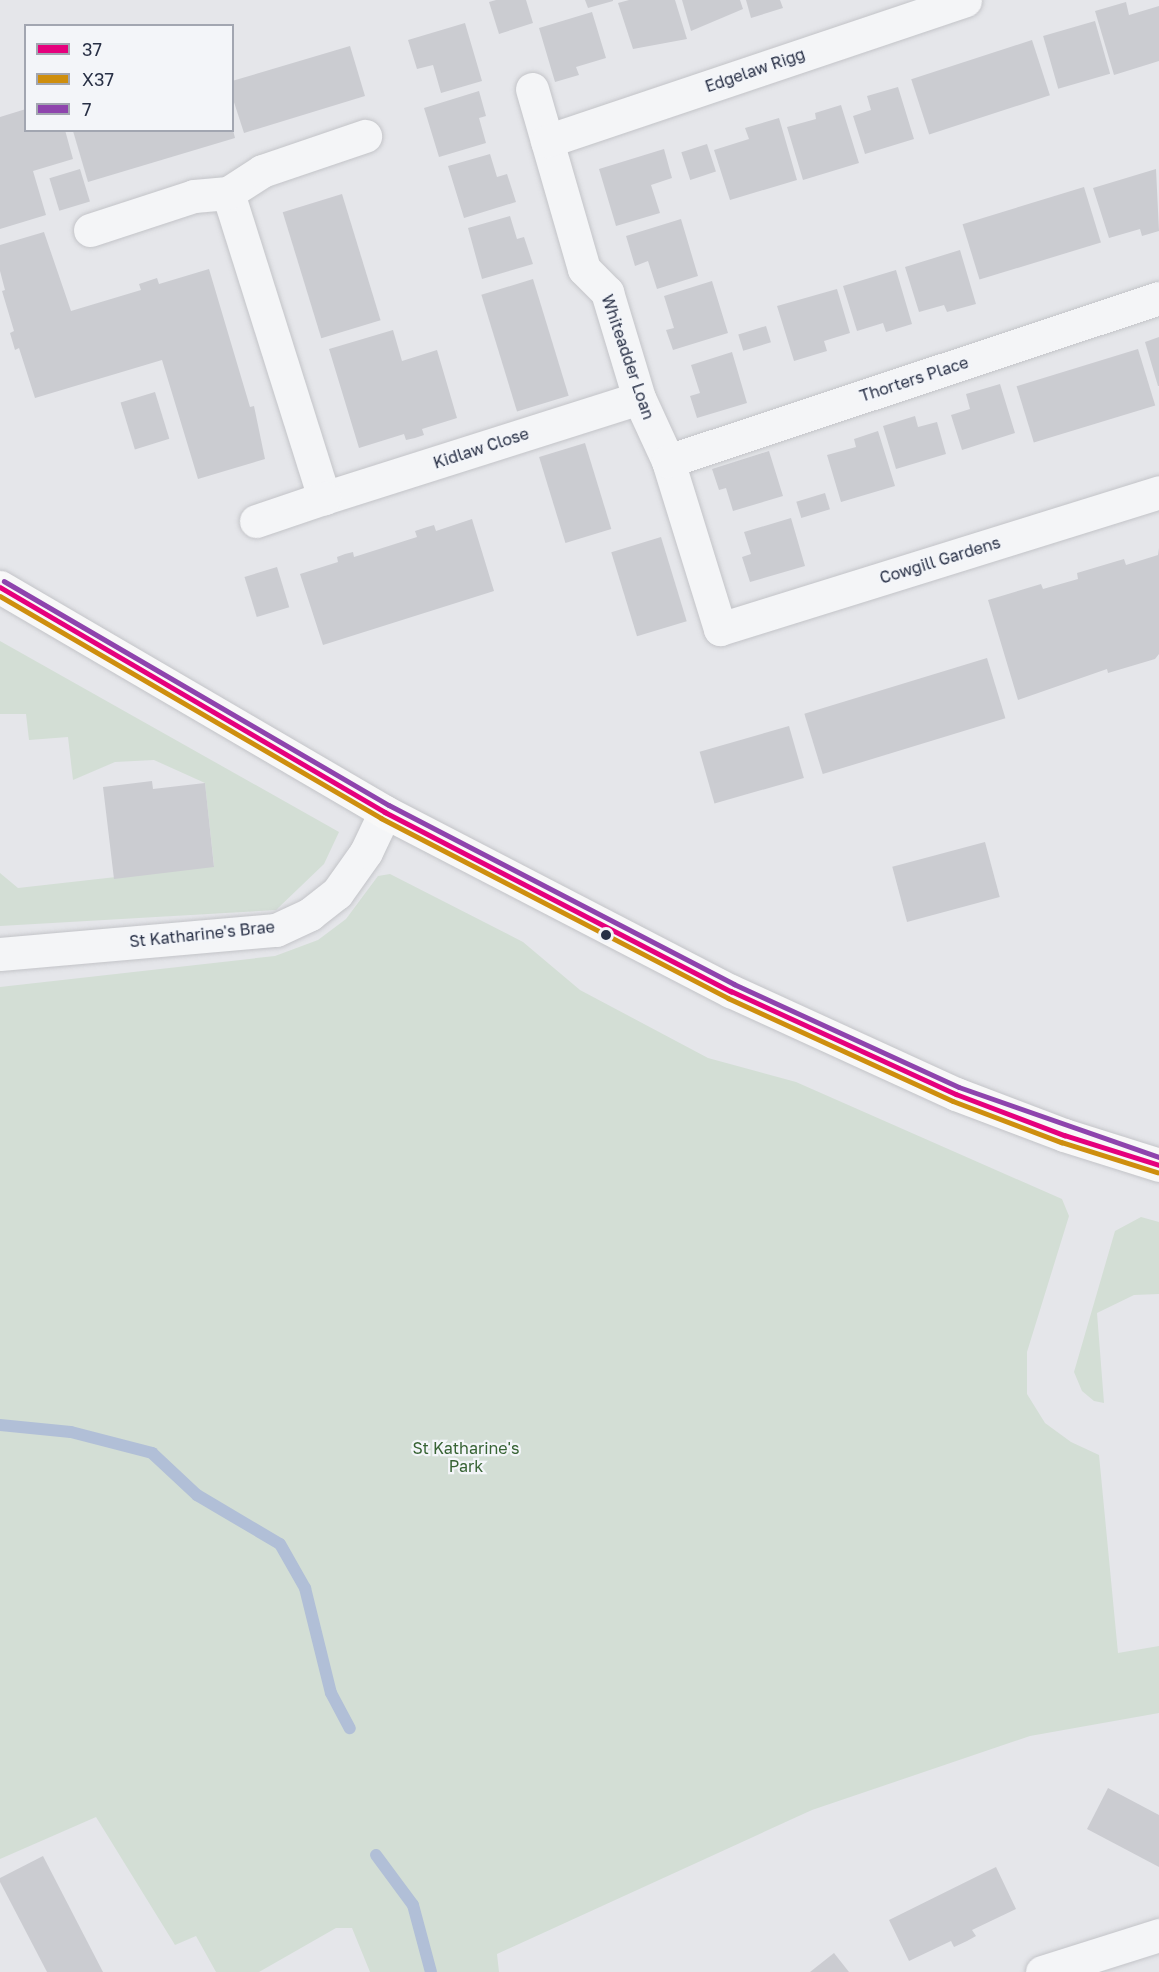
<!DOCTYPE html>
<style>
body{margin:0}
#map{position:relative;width:1159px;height:1972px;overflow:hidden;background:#e5e6ea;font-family:"Golos Text",sans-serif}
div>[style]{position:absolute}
.green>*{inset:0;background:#d3ded5}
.stream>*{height:12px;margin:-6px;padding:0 6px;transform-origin:6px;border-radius:6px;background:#b1bfd7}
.building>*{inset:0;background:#cbccd1;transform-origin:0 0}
.roads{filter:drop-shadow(0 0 2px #c3c4c8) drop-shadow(0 0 2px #c3c4c8)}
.minor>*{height:33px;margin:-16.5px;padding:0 16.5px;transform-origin:16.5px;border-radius:16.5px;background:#f4f5f7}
.major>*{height:33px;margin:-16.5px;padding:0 16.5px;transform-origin:16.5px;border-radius:16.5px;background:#f8f8f8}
.bus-1>*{height:4.5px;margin:-2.25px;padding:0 2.25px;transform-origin:2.25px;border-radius:2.25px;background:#e5007d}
.bus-2>*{height:4.5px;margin:-2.25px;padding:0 2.25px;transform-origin:2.25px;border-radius:2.25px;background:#ce8e0e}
.bus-3>*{height:4.5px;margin:-2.25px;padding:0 2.25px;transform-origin:2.25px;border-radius:2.25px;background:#8e44ad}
.dots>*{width:16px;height:16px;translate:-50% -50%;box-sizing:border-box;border:3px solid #f3f5f9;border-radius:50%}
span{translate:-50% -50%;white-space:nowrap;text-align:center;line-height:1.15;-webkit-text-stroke:4.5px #f3f5f9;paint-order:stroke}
.street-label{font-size:16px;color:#283046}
.park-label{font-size:16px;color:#376334}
.legend{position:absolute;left:24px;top:24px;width:210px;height:108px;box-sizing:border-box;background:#f3f5f9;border:2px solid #a2a6b1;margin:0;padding:8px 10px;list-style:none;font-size:18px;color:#283046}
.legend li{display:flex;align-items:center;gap:12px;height:30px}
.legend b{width:30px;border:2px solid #a2a6b1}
</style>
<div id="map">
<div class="green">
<div style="clip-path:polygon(0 641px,339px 832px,324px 864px,276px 910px,0 926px,0 873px,18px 888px,214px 866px,205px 783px,154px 760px,115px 762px,73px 780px,68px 737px,29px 740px,26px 714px,0 714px)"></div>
<div style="clip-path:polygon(390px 874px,523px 942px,580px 990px,708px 1058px,796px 1082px,1062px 1199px,1069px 1216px,1027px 1352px,1027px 1394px,1045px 1423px,1071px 1442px,1099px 1455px,1118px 1653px,1159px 1646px,1159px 1713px,1030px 1736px,812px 1810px,497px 1954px,499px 1972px,370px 1972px,352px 1928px,336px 1928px,259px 1972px,216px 1972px,196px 1936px,175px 1945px,96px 1817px,0 1859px,0 987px,275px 956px,318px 940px,346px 919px,378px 876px)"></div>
<div style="clip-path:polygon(1141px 1217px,1159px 1222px,1159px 1294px,1134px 1295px,1097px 1313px,1104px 1403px,1094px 1401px,1082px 1391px,1074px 1372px,1115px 1231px)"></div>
</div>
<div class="stream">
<div style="left:0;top:1425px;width:71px;rotate:5.6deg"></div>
<div style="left:71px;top:1432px;width:84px;rotate:14.5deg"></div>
<div style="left:152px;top:1453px;width:62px;rotate:43deg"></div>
<div style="left:197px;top:1495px;width:96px;rotate:30.6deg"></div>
<div style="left:280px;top:1544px;width:51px;rotate:60.4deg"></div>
<div style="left:305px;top:1588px;width:108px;rotate:76.1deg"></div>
<div style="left:331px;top:1693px;width:40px;rotate:62deg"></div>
<div style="left:376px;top:1855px;width:62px;rotate:53.5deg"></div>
<div style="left:413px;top:1905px;width:69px;rotate:75deg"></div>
</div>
<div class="building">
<div style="clip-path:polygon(496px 0,526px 0,533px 23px,499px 34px,489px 2px)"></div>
<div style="clip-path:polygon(585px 0,613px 0,613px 1px,588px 8px)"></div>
<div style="clip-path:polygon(629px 0,675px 0,687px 39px,633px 49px,618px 3px)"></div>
<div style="clip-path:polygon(682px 0,740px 0,743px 9px,691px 31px)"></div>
<div style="clip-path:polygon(746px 0,780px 0,783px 8px,751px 18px)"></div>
<div style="clip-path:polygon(1126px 2px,1129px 15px,1159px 6px,1159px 61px,1114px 75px,1095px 11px)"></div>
<div style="clip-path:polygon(592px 12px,606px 58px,576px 67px,579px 75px,555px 82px,539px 28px)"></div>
<div style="left:1095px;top:21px;width:55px;height:54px;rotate:74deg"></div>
<div style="clip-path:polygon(465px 23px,482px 81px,441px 93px,433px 65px,417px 69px,408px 40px)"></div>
<div style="left:1032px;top:40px;width:58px;height:127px;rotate:72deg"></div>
<div style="clip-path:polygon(350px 46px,365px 96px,244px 133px,232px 96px,232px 81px)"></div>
<div style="clip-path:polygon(898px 87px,914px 139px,865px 154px,853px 116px,871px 110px,867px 96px)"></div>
<div style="clip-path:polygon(479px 91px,486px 116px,479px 118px,486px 143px,439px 157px,424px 108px)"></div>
<div style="clip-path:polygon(841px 105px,859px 163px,803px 180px,787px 127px,816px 119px,815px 113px)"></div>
<div style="clip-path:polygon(26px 109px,26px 130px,65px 130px,73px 159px,33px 171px,46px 215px,0 229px,0 117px)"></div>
<div style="clip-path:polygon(779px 118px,797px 180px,730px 200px,714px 150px,749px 139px,745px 128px)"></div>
<div style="clip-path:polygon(233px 130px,235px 138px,88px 182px,73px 131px)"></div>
<div style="left:707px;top:144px;width:29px;height:27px;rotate:72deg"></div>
<div style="clip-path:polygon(664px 149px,672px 178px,651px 185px,660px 213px,616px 226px,599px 169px)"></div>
<div style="clip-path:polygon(490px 154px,497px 177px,507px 174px,516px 202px,464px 218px,448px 166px)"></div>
<div style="left:80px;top:169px;width:34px;height:32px;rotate:73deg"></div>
<div style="clip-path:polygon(1156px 169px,1159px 231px,1142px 236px,1140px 229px,1109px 238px,1093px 188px)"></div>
<div style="left:1084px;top:187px;width:58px;height:127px;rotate:73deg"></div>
<div style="left:342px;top:194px;width:132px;height:62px;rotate:73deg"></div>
<div style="clip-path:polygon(510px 216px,517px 239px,524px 237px,533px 264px,482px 279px,468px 228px)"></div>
<div style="clip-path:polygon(681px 219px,698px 276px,657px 289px,648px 261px,635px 266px,626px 236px)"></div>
<div style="clip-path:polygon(44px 232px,71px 311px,141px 290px,139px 284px,157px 278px,159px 284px,209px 269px,250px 407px,254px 406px,265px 459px,198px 479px,162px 360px,35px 398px,19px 348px,15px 350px,10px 333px,14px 331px,2px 291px,5px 290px,0 271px,0 245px)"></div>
<div style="clip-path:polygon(960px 250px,976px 304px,947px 312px,944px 305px,919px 312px,905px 267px)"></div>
<div style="clip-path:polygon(896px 270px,912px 324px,886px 332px,883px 323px,857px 331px,843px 286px)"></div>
<div style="left:533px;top:279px;width:122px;height:54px;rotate:73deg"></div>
<div style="clip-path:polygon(712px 281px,728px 333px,673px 350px,666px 330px,674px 328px,664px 296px)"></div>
<div style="clip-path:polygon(837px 289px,850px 333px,824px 341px,827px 351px,794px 361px,777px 306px)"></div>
<div style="left:766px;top:326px;width:17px;height:29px;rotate:73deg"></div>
<div style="clip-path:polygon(393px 330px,402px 361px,437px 350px,457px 418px,422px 429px,424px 435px,415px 438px,406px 440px,404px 434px,359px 448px,329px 349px)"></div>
<div style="clip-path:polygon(1159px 337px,1159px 386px,1158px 386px,1145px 342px)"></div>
<div style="left:1138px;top:349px;width:59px;height:127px;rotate:73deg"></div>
<div style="clip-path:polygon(732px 352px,747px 403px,697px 418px,690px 396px,700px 393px,691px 365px)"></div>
<div style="clip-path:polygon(1000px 384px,1015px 433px,962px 450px,951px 415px,970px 409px,966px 394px)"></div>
<div style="left:155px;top:392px;width:49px;height:36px;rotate:73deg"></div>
<div style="clip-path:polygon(915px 416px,918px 427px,937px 422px,946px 454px,896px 469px,883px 426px)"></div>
<div style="clip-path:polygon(878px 431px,895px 486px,841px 502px,827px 455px,856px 447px,854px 439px)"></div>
<div style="left:585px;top:443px;width:90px;height:48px;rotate:73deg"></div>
<div style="clip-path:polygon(769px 451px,783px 496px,733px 511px,726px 488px,719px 490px,712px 469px)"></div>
<div style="left:825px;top:493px;width:17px;height:30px;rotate:73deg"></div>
<div style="clip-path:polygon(791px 518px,805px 566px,750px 582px,742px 557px,751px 554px,744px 532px)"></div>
<div style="clip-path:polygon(472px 519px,494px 591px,323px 645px,300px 574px,338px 562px,337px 557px,345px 554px,353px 552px,354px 557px,417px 537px,415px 531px,424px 528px,434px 525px,436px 531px)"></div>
<div style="left:661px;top:537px;width:88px;height:52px;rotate:73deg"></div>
<div style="clip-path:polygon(1159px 548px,1159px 654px,1155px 659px,1108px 673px,1107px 669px,1018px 700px,988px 600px,1041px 584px,1043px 589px,1078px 579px,1077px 573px,1124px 559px,1126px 565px,1158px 555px)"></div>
<div style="left:277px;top:567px;width:42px;height:34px;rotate:73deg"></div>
<div style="left:987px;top:658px;width:63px;height:191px;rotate:73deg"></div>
<div style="left:789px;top:726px;width:54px;height:93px;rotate:74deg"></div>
<div style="clip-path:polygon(152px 781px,153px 789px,205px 783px,214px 867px,114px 879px,103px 787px)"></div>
<div style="left:985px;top:842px;width:57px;height:96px;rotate:75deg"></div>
<div style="clip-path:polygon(1108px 1788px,1159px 1815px,1159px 1867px,1087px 1829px)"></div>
<div style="clip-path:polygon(43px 1856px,103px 1972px,47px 1972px,0 1882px,0 1878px)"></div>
<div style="clip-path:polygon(996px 1867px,1016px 1909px,972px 1930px,976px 1936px,967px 1941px,954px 1947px,951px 1941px,909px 1961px,889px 1920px)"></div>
<div style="clip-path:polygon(834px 1953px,849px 1972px,810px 1972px)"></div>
</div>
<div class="roads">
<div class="minor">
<div style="left:532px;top:89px;width:187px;rotate:73.9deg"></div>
<div style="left:584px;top:269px;width:33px;rotate:45deg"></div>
<div style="left:607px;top:292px;width:111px;rotate:73.2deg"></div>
<div style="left:639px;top:398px;width:69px;rotate:65.3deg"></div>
<div style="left:668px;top:461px;width:176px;rotate:72.8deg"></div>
<div style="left:720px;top:629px;width:460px;rotate:-17.3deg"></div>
<div style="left:547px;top:141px;width:441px;rotate:-18.6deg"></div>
<div style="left:228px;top:193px;width:320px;rotate:72.5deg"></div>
<div style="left:324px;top:498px;width:330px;rotate:-17.6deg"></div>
<div style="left:90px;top:230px;width:109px;rotate:-18.1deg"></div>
<div style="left:194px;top:196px;width:34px;rotate:-5deg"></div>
<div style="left:228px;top:193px;width:40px;rotate:-32.9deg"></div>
<div style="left:262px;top:171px;width:109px;rotate:-18.8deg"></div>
<div style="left:668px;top:461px;width:517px;rotate:-18.36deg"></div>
<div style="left:256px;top:521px;width:72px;rotate:-18.7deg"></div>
<div style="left:0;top:954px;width:277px;rotate:-5deg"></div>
<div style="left:276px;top:930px;width:38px;rotate:-25deg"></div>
<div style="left:310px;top:914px;width:34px;rotate:-38deg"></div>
<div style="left:337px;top:893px;width:50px;rotate:-54.7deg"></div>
<div style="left:366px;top:852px;width:44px;rotate:-64.6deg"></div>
<div style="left:1042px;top:1972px;width:123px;rotate:-17.5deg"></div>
</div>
<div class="major">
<div style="left:0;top:587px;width:446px;rotate:30.3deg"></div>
<div style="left:385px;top:812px;width:390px;rotate:27.4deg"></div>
<div style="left:731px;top:991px;width:247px;rotate:24.6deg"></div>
<div style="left:956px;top:1094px;width:116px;rotate:20.8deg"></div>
<div style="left:1064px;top:1135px;width:100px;rotate:17.5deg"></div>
</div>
</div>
<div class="bus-1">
<div style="left:0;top:587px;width:446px;rotate:30.3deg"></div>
<div style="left:385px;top:812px;width:390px;rotate:27.4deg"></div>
<div style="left:731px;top:991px;width:247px;rotate:24.6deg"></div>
<div style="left:956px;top:1094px;width:116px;rotate:20.8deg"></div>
<div style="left:1064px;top:1135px;width:100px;rotate:17.5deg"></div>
</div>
<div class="bus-2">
<div style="left:0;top:596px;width:441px;rotate:30.2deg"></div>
<div style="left:381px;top:818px;width:391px;rotate:27.4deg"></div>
<div style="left:728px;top:998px;width:247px;rotate:24.6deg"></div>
<div style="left:953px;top:1101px;width:116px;rotate:20.8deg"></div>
<div style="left:1061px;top:1142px;width:101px;rotate:17.4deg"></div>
</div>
<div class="bus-3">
<div style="left:4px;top:581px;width:445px;rotate:30.2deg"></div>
<div style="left:389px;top:805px;width:389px;rotate:27.4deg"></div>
<div style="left:734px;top:984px;width:247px;rotate:24.6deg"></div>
<div style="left:959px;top:1087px;width:212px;rotate:19.3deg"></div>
</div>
<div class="dots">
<div style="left:606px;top:935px;background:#283046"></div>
</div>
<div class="street-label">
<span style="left:755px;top:70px;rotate:-19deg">Edgelaw Rigg</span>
<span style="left:628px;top:357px;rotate:71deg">Whiteadder Loan</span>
<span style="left:914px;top:379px;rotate:-18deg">Thorters Place</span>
<span style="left:481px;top:448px;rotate:-18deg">Kidlaw Close</span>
<span style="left:940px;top:560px;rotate:-17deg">Cowgill Gardens</span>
<span style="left:202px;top:934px;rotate:-6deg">St Katharine's Brae</span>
</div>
<div class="park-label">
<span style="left:466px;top:1457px">St Katharine's<br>Park</span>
</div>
<ul class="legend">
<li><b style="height:8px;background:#e5007d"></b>37</li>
<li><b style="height:8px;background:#ce8e0e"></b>X37</li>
<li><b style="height:8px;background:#8e44ad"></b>7</li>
</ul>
</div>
